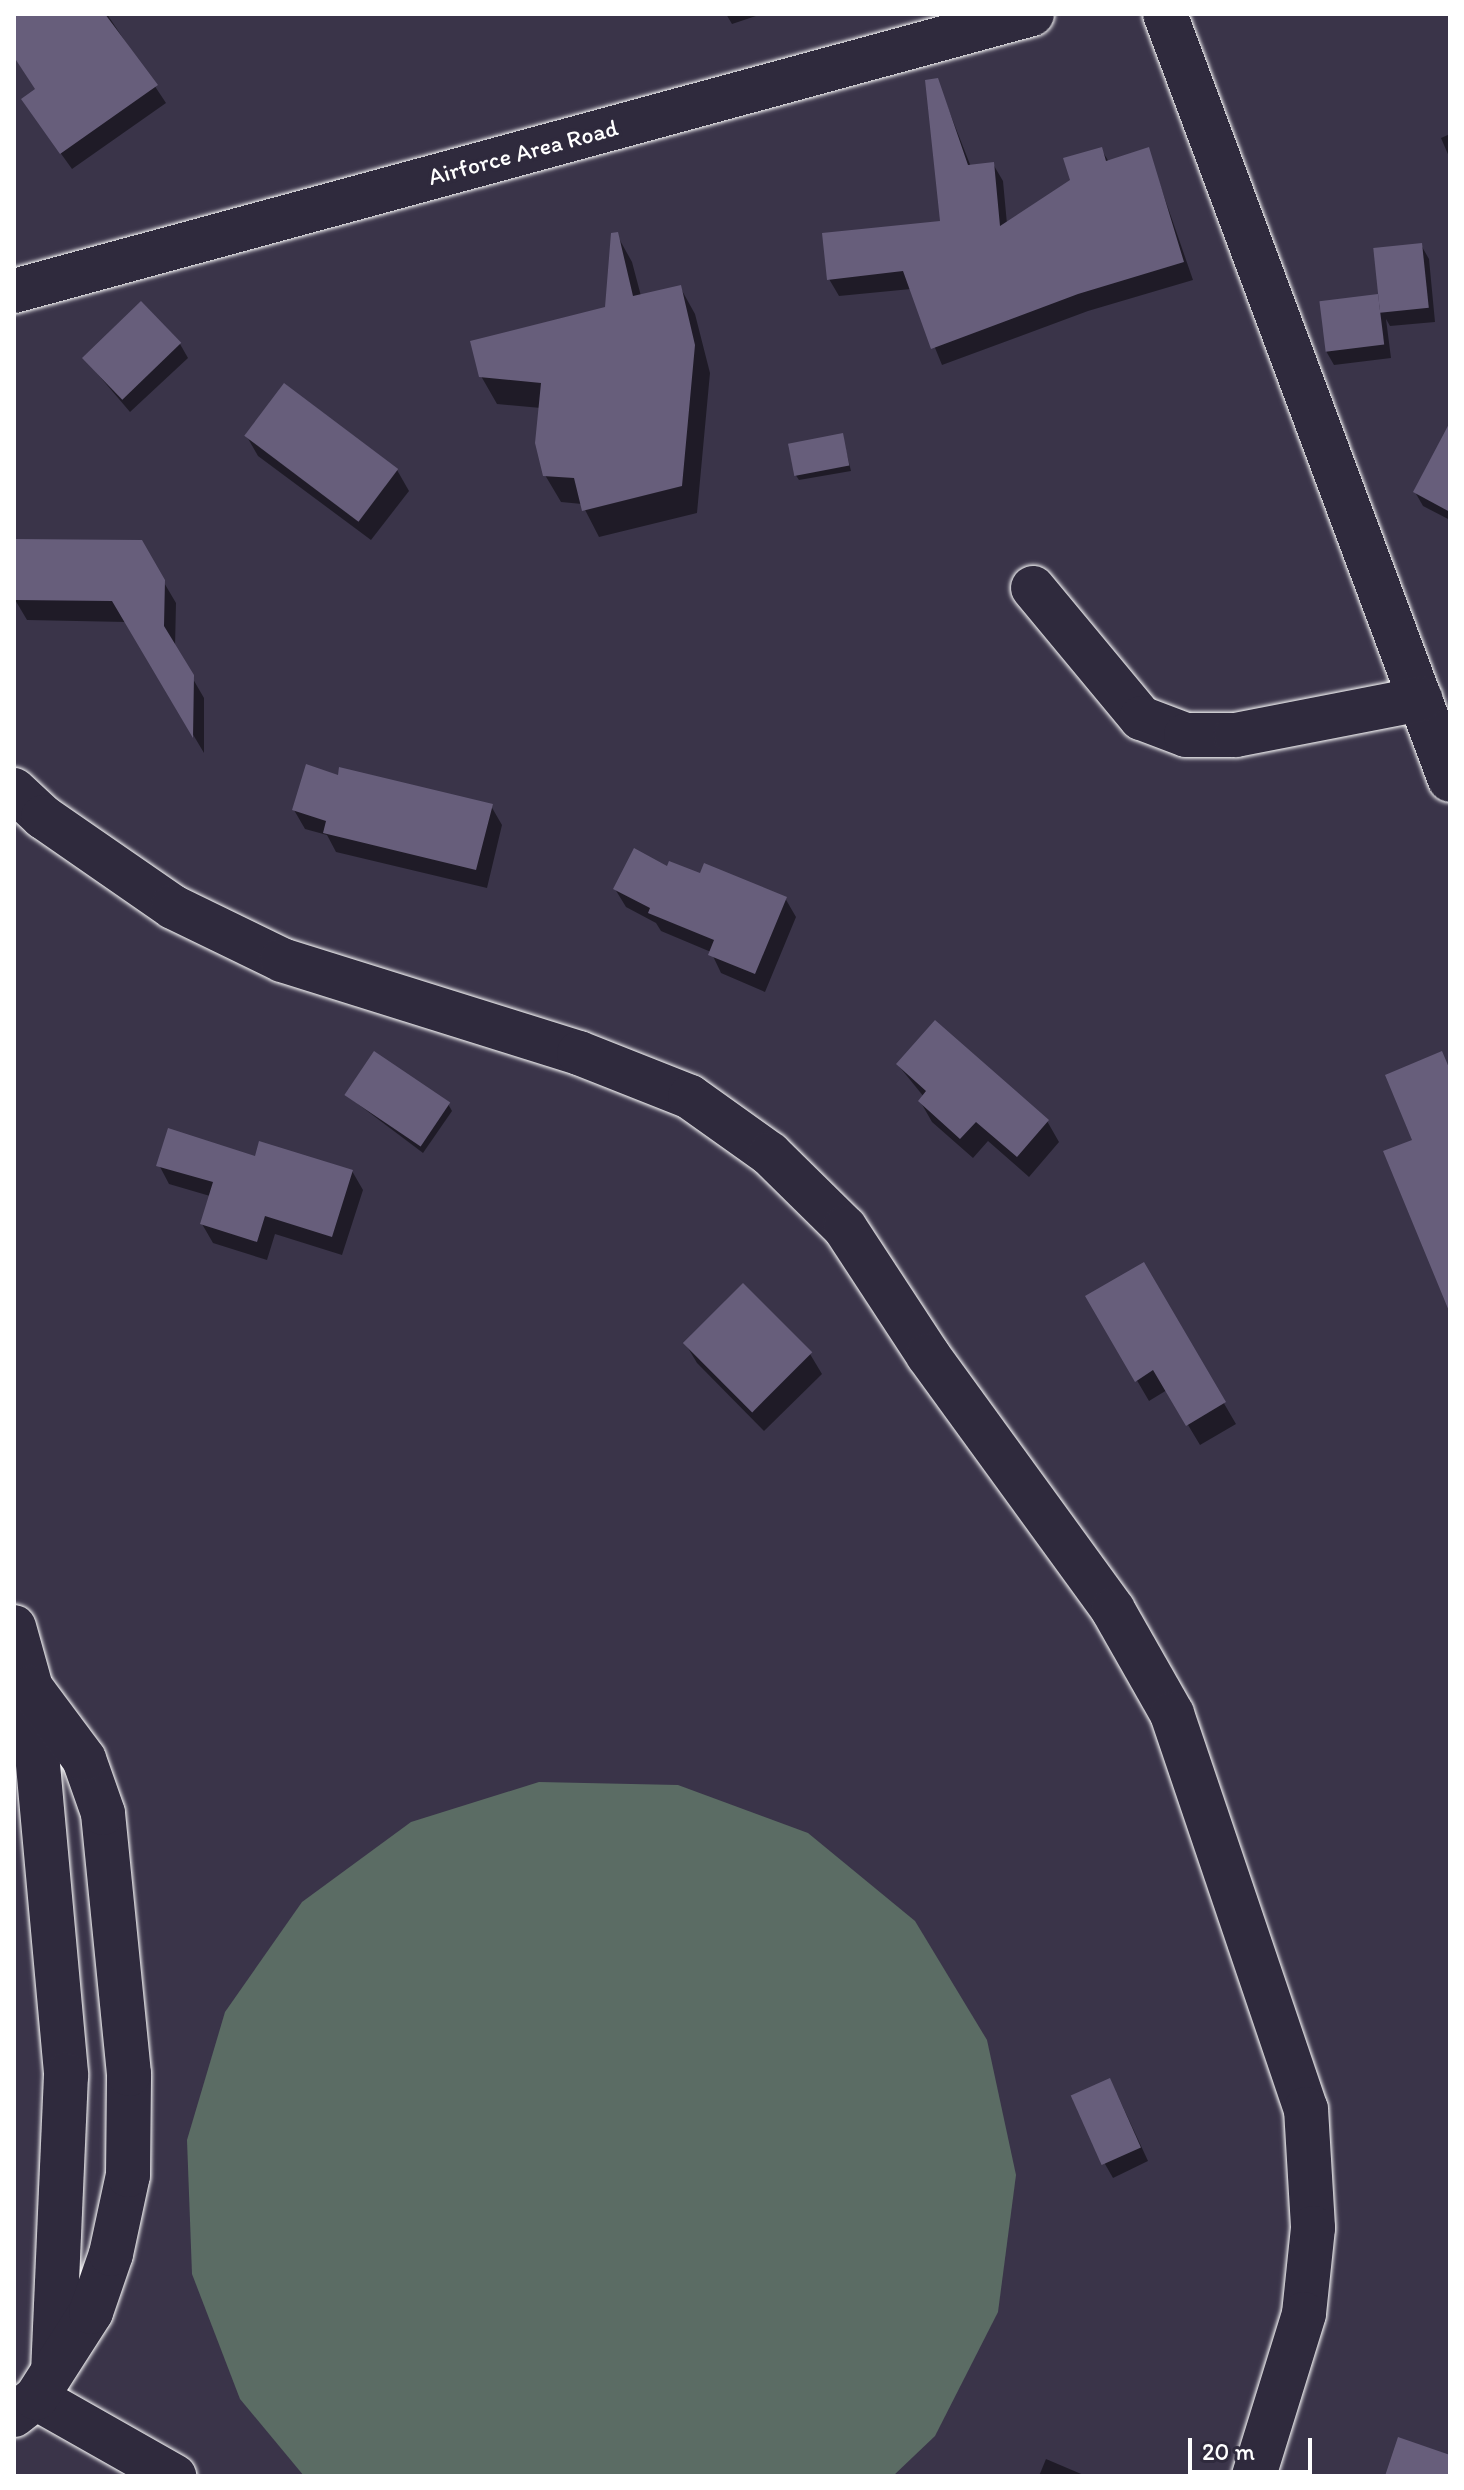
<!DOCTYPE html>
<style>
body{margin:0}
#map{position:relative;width:1464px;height:2490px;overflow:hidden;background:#3a3449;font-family:Itim,sans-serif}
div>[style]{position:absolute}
.green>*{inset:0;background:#5b6c64}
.shadow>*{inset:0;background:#0007}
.building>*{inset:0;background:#675e7b;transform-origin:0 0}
.roads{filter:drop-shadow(0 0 2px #fff) drop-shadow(0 0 2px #fff)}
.minor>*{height:44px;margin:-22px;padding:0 22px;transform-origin:22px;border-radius:22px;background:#2f2a3d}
span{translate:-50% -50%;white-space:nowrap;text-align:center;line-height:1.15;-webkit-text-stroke:7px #2f2a3d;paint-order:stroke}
.street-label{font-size:24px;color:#fff}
.frame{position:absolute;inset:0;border:16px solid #fff;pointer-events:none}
.scale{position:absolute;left:1188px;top:2438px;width:124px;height:36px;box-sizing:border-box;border:4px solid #fff;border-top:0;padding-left:10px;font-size:24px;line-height:28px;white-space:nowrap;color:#fff;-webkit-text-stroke:6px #2f2a3d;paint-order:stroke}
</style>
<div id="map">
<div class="green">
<div style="clip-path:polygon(539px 1782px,678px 1785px,808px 1833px,915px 1921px,987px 2040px,1016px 2175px,998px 2312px,935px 2436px,893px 2476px,304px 2476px,240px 2399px,192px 2274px,187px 2140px,225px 2012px,302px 1902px,411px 1822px)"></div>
</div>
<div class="shadow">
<div style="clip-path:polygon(14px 14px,107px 14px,166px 103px,72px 169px,34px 116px,37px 90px,14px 56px)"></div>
<div style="clip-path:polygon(726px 14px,762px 14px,732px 24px)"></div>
<div style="clip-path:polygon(937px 80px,971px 167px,993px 164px,1003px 181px,1007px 224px,1072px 181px,1101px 149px,1109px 162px,1148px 150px,1193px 280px,1088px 311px,942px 365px,911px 289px,839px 296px,829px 279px,942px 223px)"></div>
<div style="clip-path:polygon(1450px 134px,1450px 159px,1441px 138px)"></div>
<div style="clip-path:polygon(617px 235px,632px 262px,641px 296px,680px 287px,695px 314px,710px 373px,697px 513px,599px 537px,582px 504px,561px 502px,545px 475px,541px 408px,497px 404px,481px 376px,607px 309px)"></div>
<div style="clip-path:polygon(1421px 245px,1429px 259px,1435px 322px,1390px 326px,1386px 319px,1391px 358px,1334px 365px,1326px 351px,1381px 304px)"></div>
<div style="clip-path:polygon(180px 344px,188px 358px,130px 412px,84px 358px)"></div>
<div style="clip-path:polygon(1450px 426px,1450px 520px,1423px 506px,1415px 492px)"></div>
<div style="clip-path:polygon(246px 435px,397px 470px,409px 491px,371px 540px,258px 456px)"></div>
<div style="clip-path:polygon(842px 435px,851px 471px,799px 480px,795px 474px)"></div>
<div style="clip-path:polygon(14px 541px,140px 542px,176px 603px,175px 648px,204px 698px,204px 753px,126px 622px,27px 620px,14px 598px)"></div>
<div style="clip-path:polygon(339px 777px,491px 806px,502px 825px,487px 888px,336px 852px,327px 835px,305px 829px,294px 810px)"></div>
<div style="clip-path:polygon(668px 869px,785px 898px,796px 917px,765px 992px,721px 973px,711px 952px,661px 931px,656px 923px,626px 907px,615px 889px)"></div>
<div style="clip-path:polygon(1441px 1054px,1450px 1069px,1450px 1306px,1442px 1291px,1414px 1141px)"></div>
<div style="clip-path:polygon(898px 1065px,1047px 1121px,1059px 1142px,1029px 1177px,988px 1141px,973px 1158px,932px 1122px,920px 1101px,924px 1097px)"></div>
<div style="clip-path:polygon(346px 1095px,448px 1104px,452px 1111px,423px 1153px)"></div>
<div style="clip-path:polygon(159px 1165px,352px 1171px,363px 1190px,342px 1255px,275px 1234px,267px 1260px,213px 1243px,202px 1224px,210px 1196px,169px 1184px)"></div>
<div style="clip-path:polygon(1143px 1265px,1236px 1424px,1200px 1445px,1167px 1390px,1149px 1401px,1088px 1297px)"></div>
<div style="clip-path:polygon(685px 1343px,810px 1354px,822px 1374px,764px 1431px,697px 1363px)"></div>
<div style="clip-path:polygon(1117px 2094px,1148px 2161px,1113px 2178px,1105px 2164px)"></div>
<div style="clip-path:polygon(1046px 2459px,1086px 2476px,1039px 2476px)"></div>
</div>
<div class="building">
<div style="clip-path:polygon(14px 14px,105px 14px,158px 85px,60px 154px,21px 99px,35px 89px,14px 57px)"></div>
<div style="clip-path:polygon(938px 78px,968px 165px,994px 162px,1000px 226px,1070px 180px,1063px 158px,1102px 147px,1106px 161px,1149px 147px,1184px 262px,1078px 294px,931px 349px,903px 271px,827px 280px,822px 233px,940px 221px,925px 80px)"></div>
<div style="clip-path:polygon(618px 232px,633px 296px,681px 285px,695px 345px,682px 486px,582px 511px,574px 478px,543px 476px,535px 443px,541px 383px,479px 377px,470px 341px,605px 307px,611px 233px)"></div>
<div style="left:1422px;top:243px;width:65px;height:49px;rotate:84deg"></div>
<div style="left:1378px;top:294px;width:51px;height:59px;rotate:83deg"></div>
<div style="left:141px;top:301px;width:58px;height:82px;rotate:46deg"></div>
<div style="left:284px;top:383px;width:143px;height:66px;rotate:37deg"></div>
<div style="clip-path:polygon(1450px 422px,1450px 512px,1413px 492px)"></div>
<div style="left:843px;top:433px;width:33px;height:56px;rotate:79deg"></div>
<div style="clip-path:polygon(14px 539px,142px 540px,165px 580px,164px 626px,194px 675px,193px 738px,112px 601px,14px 600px)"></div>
<div style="clip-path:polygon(306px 764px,338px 775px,339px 767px,493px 804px,476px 870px,323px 833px,326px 821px,292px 810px)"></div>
<div style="clip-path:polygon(634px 848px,667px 866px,669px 861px,700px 873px,704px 863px,787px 897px,755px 974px,708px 955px,714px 940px,648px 913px,650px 908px,613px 889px)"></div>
<div style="clip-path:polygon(935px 1020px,1049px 1120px,1017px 1157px,976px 1122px,960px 1139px,918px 1101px,926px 1091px,896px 1064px)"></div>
<div style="left:374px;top:1051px;width:92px;height:53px;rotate:34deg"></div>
<div style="clip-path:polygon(1442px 1051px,1450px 1070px,1449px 1311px,1383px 1151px,1412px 1140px,1385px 1075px)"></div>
<div style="clip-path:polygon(168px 1128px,255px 1156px,259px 1141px,353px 1170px,332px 1237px,265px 1216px,257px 1242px,200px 1224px,213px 1182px,156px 1166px)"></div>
<div style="clip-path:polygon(1144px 1262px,1226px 1402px,1186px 1426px,1153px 1370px,1135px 1382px,1085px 1296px)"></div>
<div style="left:743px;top:1283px;width:98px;height:85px;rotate:45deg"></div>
<div style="left:1110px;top:2078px;width:76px;height:43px;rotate:66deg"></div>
<div style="clip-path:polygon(1398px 2437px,1450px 2455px,1450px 2476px,1385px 2476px)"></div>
</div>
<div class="roads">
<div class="minor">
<div style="left:1165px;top:14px;width:817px;rotate:69.59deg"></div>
<div style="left:14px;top:291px;width:1055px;rotate:-15.22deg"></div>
<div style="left:1033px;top:588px;width:169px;rotate:50.3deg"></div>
<div style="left:1141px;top:718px;width:48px;rotate:20.7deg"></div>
<div style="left:1186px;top:735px;width:50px"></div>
<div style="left:1236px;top:735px;width:188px;rotate:-11deg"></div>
<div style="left:14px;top:790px;width:40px;rotate:43deg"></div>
<div style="left:43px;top:817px;width:158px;rotate:34.7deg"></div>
<div style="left:173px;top:907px;width:121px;rotate:25.9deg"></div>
<div style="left:282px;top:960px;width:311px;rotate:17.4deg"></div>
<div style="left:579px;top:1053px;width:119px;rotate:21.6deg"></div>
<div style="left:690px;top:1097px;width:98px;rotate:35.5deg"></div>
<div style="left:770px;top:1154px;width:105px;rotate:44.6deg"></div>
<div style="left:845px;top:1228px;width:152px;rotate:56.8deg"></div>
<div style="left:928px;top:1355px;width:315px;rotate:54deg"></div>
<div style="left:1113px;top:1610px;width:120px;rotate:60.4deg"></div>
<div style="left:1172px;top:1714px;width:417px;rotate:71.3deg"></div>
<div style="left:1306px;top:2109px;width:119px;rotate:86.6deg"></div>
<div style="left:1313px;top:2228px;width:86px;rotate:96deg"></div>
<div style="left:1304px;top:2314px;width:170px;rotate:107.2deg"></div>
<div style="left:14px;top:1627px;width:63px;rotate:74.4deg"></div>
<div style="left:31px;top:1688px;width:389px;rotate:84.8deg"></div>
<div style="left:66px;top:2075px;width:292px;rotate:92.5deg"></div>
<div style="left:36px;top:2398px;width:159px;rotate:29.5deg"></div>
<div style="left:14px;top:2415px;width:28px;rotate:-38deg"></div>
<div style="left:36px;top:2398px;width:102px;rotate:-57.4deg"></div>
<div style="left:91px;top:2312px;width:61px;rotate:-71deg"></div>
<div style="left:111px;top:2254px;width:81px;rotate:-77.9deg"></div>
<div style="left:128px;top:2175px;width:101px;rotate:-89.4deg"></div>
<div style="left:129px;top:2074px;width:262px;rotate:-95.7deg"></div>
<div style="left:103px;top:1813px;width:57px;rotate:-109.4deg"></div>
<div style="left:84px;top:1759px;width:89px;rotate:-126.7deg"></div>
</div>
</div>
<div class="street-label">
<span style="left:523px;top:152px;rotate:-15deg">Airforce Area Road</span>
</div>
<div class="frame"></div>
<div class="scale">20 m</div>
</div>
